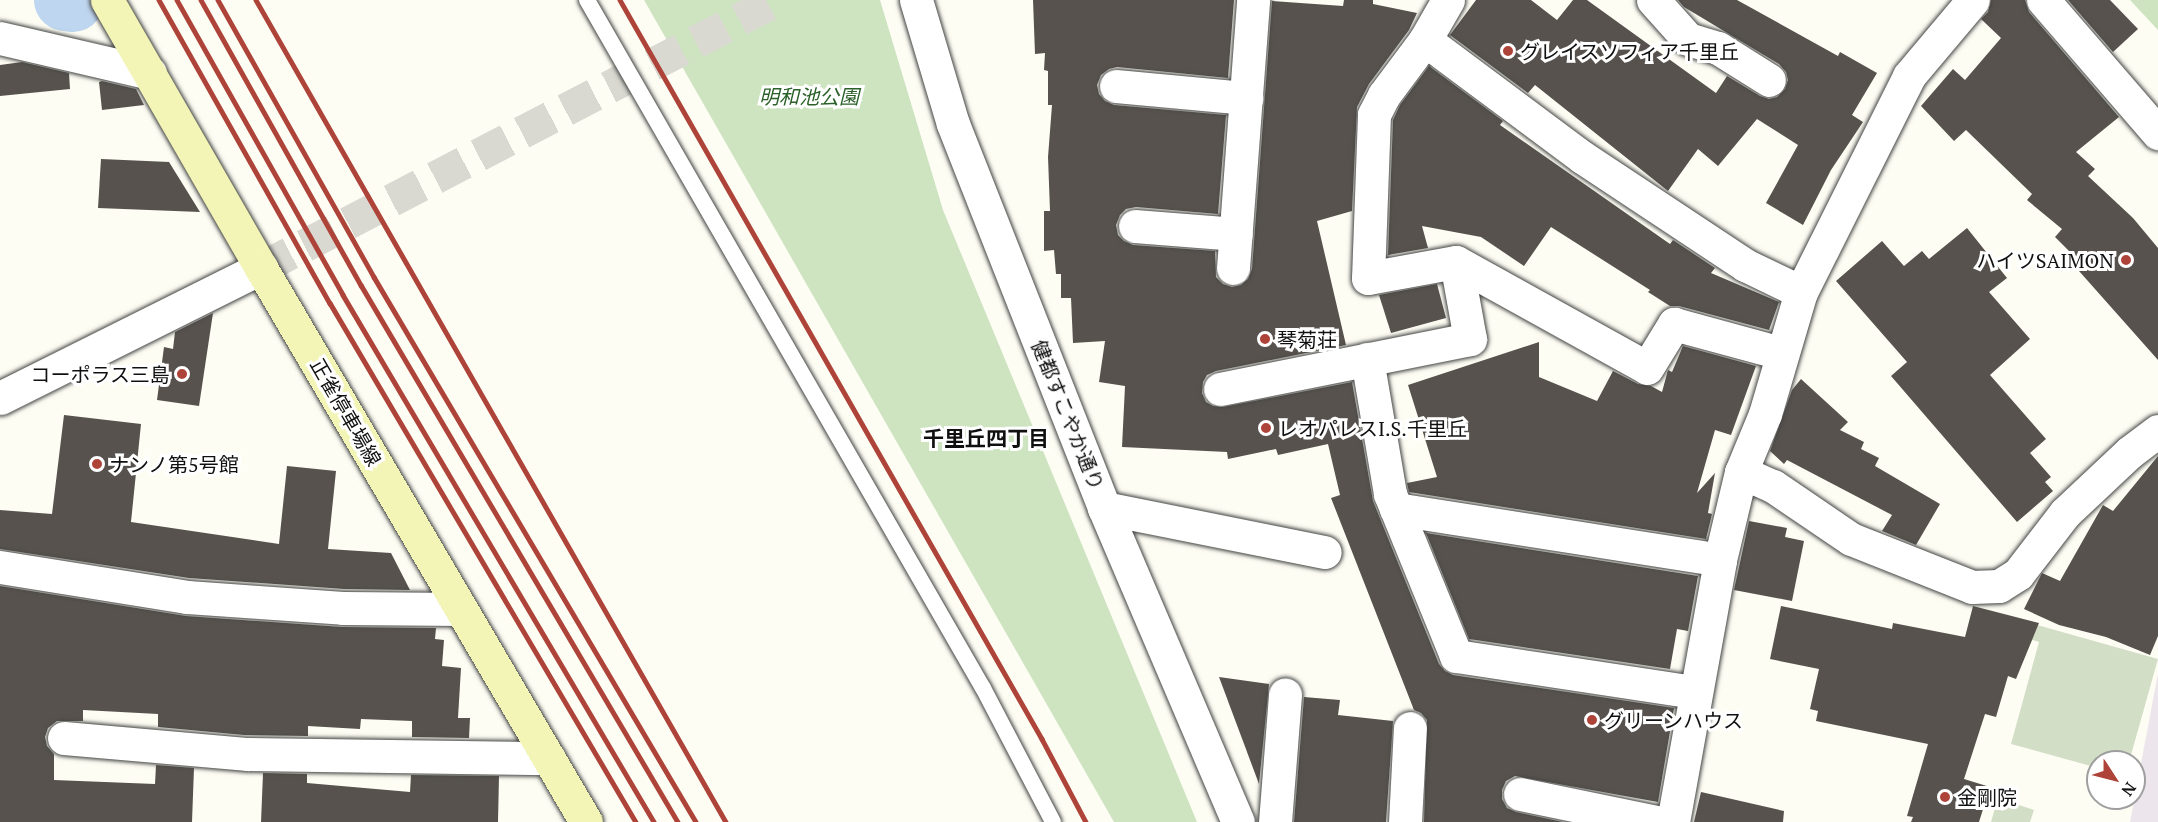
<!DOCTYPE html>
<meta charset="utf-8">
<style>
body{margin:0}
#map{position:relative;width:2158px;height:822px;overflow:hidden;background:#fdfdf4;font-family:"PT Serif","Noto Sans JP",serif}
div>[style]{position:absolute}
.industrial>*{inset:0;background:#ede5ec}
.green>*{inset:0;background:#cee4c1}
.cemetery>*{inset:0;background:#d3dec6}
.river>*{height:62px;margin:-31px;padding:0 31px;transform-origin:31px;border-radius:31px;background:#bed6ef}
.building>*{inset:0;background:#57524d}
.minor-tunnel>*{height:33px;margin-top:-16.5px;transform-origin:0;background:repeating-linear-gradient(90deg,#d9d9d2 0 33px,transparent 0 49px)}
.roads{filter:drop-shadow(0 0 2px #434343) drop-shadow(0 0 2px #434343)}
.service>*{height:16px;margin:-8px;padding:0 8px;transform-origin:8px;border-radius:8px;background:#fff}
.minor>*{height:33px;margin:-16.5px;padding:0 16.5px;transform-origin:16.5px;border-radius:16.5px;background:#fff}
.tertiary>*{height:33px;margin:-16.5px;padding:0 16.5px;transform-origin:16.5px;border-radius:16.5px;background:#fff}
.secondary>*{height:33px;margin:-16.5px;padding:0 16.5px;transform-origin:16.5px;border-radius:16.5px;background:#f3f5b7}
.rail>*{height:4.5px;margin:-2.25px;padding:0 2.25px;transform-origin:2.25px;border-radius:2.25px;background:#ae4439}
.dots>*{width:16px;height:16px;translate:-50% -50%;box-sizing:border-box;border:3px solid #fff;border-radius:50%}
span{translate:-50% -50%;white-space:nowrap;text-align:center;line-height:1.15;-webkit-text-stroke:6px #fff;paint-order:stroke}
.poi-label{font-size:20px;color:#101010}
.left{translate:0 -50%;text-align:left}
.right{translate:-100% -50%;text-align:right}
.park-label{font-size:20px;color:#2b6028;font-style:italic}
.street-label{font-size:20px;color:#101010}
.neighbourhood-label{font-size:21px;color:#101010;font-weight:700}
.north{position:absolute;left:2086px;top:750px;width:60px;height:60px;box-sizing:border-box;background:#fff;border:2px solid #9f9f9f;border-radius:50%;rotate:126deg;font-size:16px;font-weight:700;line-height:24px;text-align:center;color:#101010}
.north::after{content:'';display:block;margin:auto;width:21px;height:27px;background:#ae4439;clip-path:polygon(50% 0,100% 100%,50% 72%,0 100%)}
</style>
<div id="map">
<div class="industrial">
<div style="clip-path:polygon(2158px 673px,2158px 822px,2130px 822px)"></div>
</div>
<div class="green">
<div style="clip-path:polygon(644px 0,880px 0,943px 210px,1197px 822px,1114px 822px)"></div>
<div style="clip-path:polygon(2130px 0,2158px 0,2158px 30px)"></div>
</div>
<div class="cemetery">
<div style="clip-path:polygon(2030px 623px,2158px 659px,2129px 762px,2098px 762px,2098px 768px,2011px 744px,2039px 642px,2026px 638px)"></div>
<div style="clip-path:polygon(1998px 798px,2034px 810px,2030px 822px,1991px 822px)"></div>
</div>
<div class="river">
<div style="left:65px;top:0;width:8px;rotate:7deg"></div>
</div>
<div class="building">
<div style="clip-path:polygon(1033px 0,1234px 0,1228px 78px,1117px 67px,1109px 69px,1101px 75px,1097px 85px,1099px 94px,1105px 101px,1114px 105px,1226px 115px,1218px 214px,1136px 207px,1126px 209px,1120px 215px,1116px 225px,1118px 235px,1124px 241px,1133px 245px,1215px 251px,1216px 277px,1223px 284px,1232px 287px,1241px 285px,1248px 279px,1252px 269px,1272px 1px,1343px 6px,1344px 0,1373px 0,1373px 4px,1417px 13px,1409px 30px,1369px 84px,1357px 107px,1352px 211px,1317px 221px,1346px 345px,1216px 371px,1207px 375px,1203px 382px,1202px 393px,1206px 402px,1213px 406px,1223px 407px,1352px 382px,1373px 501px,1439px 664px,1445px 671px,1453px 675px,1674px 708px,1658px 802px,1515px 776px,1506px 781px,1502px 790px,1502px 799px,1507px 808px,1516px 812px,1563px 822px,1424px 822px,1427px 720px,1421px 713px,1414px 710px,1331px 498px,1340px 495px,1328px 444px,1278px 455px,1276px 449px,1228px 459px,1227px 452px,1122px 447px,1125px 386px,1099px 382px,1105px 341px,1073px 343px,1071px 298px,1061px 298px,1061px 274px,1056px 274px,1054px 250px,1044px 251px,1044px 211px,1050px 211px,1048px 157px,1052px 105px,1048px 105px,1048px 71px,1044px 70px,1045px 53px,1035px 54px)"></div>
<div style="clip-path:polygon(1476px 0,1531px 0,1557px 20px,1573px 0,1587px 0,1716px 93px,1727px 76px,1760px 96px,1769px 99px,1777px 97px,1785px 89px,1788px 80px,1786px 72px,1779px 64px,1684px 7px,1678px 0,1737px 0,1838px 56px,1840px 52px,1877px 73px,1852px 115px,1863px 122px,1831px 170px,1803px 225px,1766px 203px,1798px 145px,1757px 119px,1718px 166px,1698px 149px,1668px 191px,1535px 85px,1528px 93px,1450px 35px)"></div>
<div style="clip-path:polygon(1991px 0,2025px 0,2029px 12px,2119px 117px,2076px 152px,2095px 169px,2088px 176px,2133px 218px,2158px 248px,2158px 360px,2079px 271px,2085px 267px,2055px 237px,2062px 229px,2027px 200px,2032px 194px,1966px 130px,1954px 141px,1921px 106px,1953px 69px,1965px 80px,2001px 38px,1981px 19px,1988px 12px)"></div>
<div style="clip-path:polygon(2068px 0,2110px 0,2138px 29px,2113px 52px)"></div>
<div style="clip-path:polygon(22px 62px,69px 73px,70px 89px,0 96px,0 65px)"></div>
<div style="clip-path:polygon(1429px 66px,1503px 121px,1500px 125px,1670px 244px,1673px 240px,1715px 268px,1711px 273px,1779px 302px,1769px 330px,1679px 306px,1670px 306px,1648px 292px,1650px 290px,1551px 227px,1524px 266px,1481px 237px,1422px 226px,1428px 248px,1388px 255px,1393px 120px,1400px 105px)"></div>
<div style="clip-path:polygon(102px 81px,136px 89px,144px 105px,102px 110px,99px 82px)"></div>
<div style="clip-path:polygon(101px 159px,169px 162px,200px 212px,98px 208px)"></div>
<div style="clip-path:polygon(1967px 228px,2007px 278px,1989px 292px,2030px 339px,1990px 375px,2046px 439px,2030px 453px,2051px 477px,2045px 482px,2053px 491px,2017px 522px,1891px 376px,1907px 362px,1836px 281px,1882px 241px,1904px 266px,1922px 251px,1929px 259px)"></div>
<div style="clip-path:polygon(1437px 284px,1446px 318px,1391px 333px,1379px 295px)"></div>
<div style="clip-path:polygon(213px 313px,199px 406px,157px 400px,164px 347px,173px 349px,175px 332px)"></div>
<div style="clip-path:polygon(1539px 342px,1539px 377px,1597px 401px,1613px 371px,1638px 384px,1651px 386px,1662px 392px,1668px 370px,1672px 372px,1683px 346px,1756px 366px,1731px 435px,1715px 430px,1697px 493px,1715px 473px,1708px 513px,1712px 514px,1706px 539px,1409px 492px,1407px 483px,1437px 477px,1408px 385px)"></div>
<div style="clip-path:polygon(1801px 379px,1848px 422px,1840px 430px,1864px 442px,1861px 449px,1879px 458px,1875px 466px,1940px 504px,1916px 545px,1882px 531px,1892px 515px,1787px 460px,1784px 464px,1770px 451px,1792px 390px)"></div>
<div style="clip-path:polygon(64px 415px,141px 424px,131px 522px,279px 544px,287px 466px,336px 471px,328px 549px,391px 553px,410px 590px,344px 589px,189px 578px,0 549px,0 510px,52px 514px)"></div>
<div style="clip-path:polygon(2158px 456px,2158px 636px,2150px 655px,2106px 637px,2059px 625px,2024px 609px,2042px 573px,2060px 581px,2103px 505px,2113px 511px)"></div>
<div style="clip-path:polygon(1749px 521px,1787px 528px,1785px 537px,1804px 541px,1792px 601px,1734px 590px)"></div>
<div style="clip-path:polygon(1426px 533px,1698px 576px,1688px 631px,1677px 629px,1670px 669px,1469px 639px)"></div>
<div style="clip-path:polygon(0 586px,186px 616px,342px 627px,436px 628px,435px 639px,444px 640px,442px 666px,461px 668px,458px 718px,470px 718px,469px 738px,412px 737px,412px 721px,361px 719px,360px 729px,308px 726px,308px 736px,244px 735px,158px 727px,158px 714px,83px 710px,83px 721px,57px 721px,48px 728px,45px 737px,47px 746px,54px 754px,54px 780px,155px 784px,156px 765px,194px 768px,192px 822px,0 822px)"></div>
<div style="clip-path:polygon(1781px 606px,1892px 629px,1893px 623px,1965px 637px,1973px 606px,2039px 623px,2016px 679px,2008px 676px,1996px 717px,1985px 714px,1964px 779px,1990px 787px,1979px 822px,1911px 822px,1913px 817px,1907px 816px,1928px 744px,1816px 721px,1818px 711px,1810px 709px,1819px 669px,1770px 659px)"></div>
<div style="clip-path:polygon(1219px 677px,1269px 684px,1259px 784px)"></div>
<div style="clip-path:polygon(1304px 697px,1340px 700px,1338px 715px,1393px 721px,1386px 822px,1294px 822px)"></div>
<div style="clip-path:polygon(263px 773px,307px 774px,307px 783px,410px 792px,411px 775px,499px 776px,498px 822px,261px 822px)"></div>
<div style="clip-path:polygon(1701px 792px,1784px 811px,1783px 822px,1694px 822px)"></div>
</div>
<div class="minor-tunnel">
<div style="left:261px;top:268px;width:581px;rotate:-27.49deg"></div>
</div>
<div class="roads">
<div class="service">
<div style="left:587px;top:0;width:794px;rotate:60.08deg"></div>
<div style="left:983px;top:688px;width:151px;rotate:62.4deg"></div>
</div>
<div class="minor">
<div style="left:1448px;top:0;width:46px;rotate:119.9deg"></div>
<div style="left:1425px;top:40px;width:69px;rotate:126.7deg"></div>
<div style="left:1384px;top:95px;width:22px;rotate:117deg"></div>
<div style="left:1374px;top:115px;width:163px;rotate:92.1deg"></div>
<div style="left:1368px;top:278px;width:89px;rotate:-10.3deg"></div>
<div style="left:1456px;top:262px;width:218px;rotate:29deg"></div>
<div style="left:1647px;top:368px;width:52px;rotate:-58.5deg"></div>
<div style="left:1674px;top:324px;width:111px;rotate:15.2deg"></div>
<div style="left:1653px;top:0;width:52px;rotate:48.1deg"></div>
<div style="left:1688px;top:39px;width:31px;rotate:17deg"></div>
<div style="left:1718px;top:48px;width:60px;rotate:32.1deg"></div>
<div style="left:2043px;top:0;width:176px;rotate:49.2deg"></div>
<div style="left:0;top:38px;width:154px;rotate:13.1deg"></div>
<div style="left:1425px;top:40px;width:196px;rotate:36.7deg"></div>
<div style="left:1582px;top:157px;width:196px;rotate:33.5deg"></div>
<div style="left:1745px;top:265px;width:62px;rotate:25.7deg"></div>
<div style="left:1116px;top:86px;width:131px;rotate:5.3deg"></div>
<div style="left:1135px;top:226px;width:101px;rotate:4.5deg"></div>
<div style="left:1233px;top:268px;width:269px;rotate:-85.7deg"></div>
<div style="left:1367px;top:359px;width:137px;rotate:80.3deg"></div>
<div style="left:1390px;top:494px;width:175px;rotate:67.8deg"></div>
<div style="left:1456px;top:656px;width:241px;rotate:8.6deg"></div>
<div style="left:1220px;top:389px;width:255px;rotate:-11.3deg"></div>
<div style="left:1470px;top:339px;width:78px;rotate:-100.3deg"></div>
<div style="left:0;top:398px;width:292px;rotate:-26.5deg"></div>
<div style="left:1741px;top:472px;width:35px;rotate:24deg"></div>
<div style="left:1773px;top:486px;width:94px;rotate:34.2deg"></div>
<div style="left:1851px;top:539px;width:130px;rotate:21.6deg"></div>
<div style="left:1972px;top:587px;width:27px;rotate:-2deg"></div>
<div style="left:1999px;top:586px;width:22px;rotate:-32deg"></div>
<div style="left:2018px;top:574px;width:77px;rotate:-52.4deg"></div>
<div style="left:2065px;top:513px;width:89px;rotate:-43.2deg"></div>
<div style="left:2130px;top:452px;width:35px;rotate:-37deg"></div>
<div style="left:1104px;top:508px;width:225px;rotate:11.3deg"></div>
<div style="left:1396px;top:509px;width:328px;rotate:8.9deg"></div>
<div style="left:0;top:567px;width:189px;rotate:9.1deg"></div>
<div style="left:187px;top:597px;width:156px;rotate:4deg"></div>
<div style="left:343px;top:608px;width:118px;rotate:0.5deg"></div>
<div style="left:64px;top:738px;width:185px;rotate:5deg"></div>
<div style="left:248px;top:754px;width:301px;rotate:0.8deg"></div>
<div style="left:1520px;top:794px;width:140px;rotate:11.6deg"></div>
<div style="left:1275px;top:822px;width:128px;rotate:-85.5deg"></div>
<div style="left:1405px;top:822px;width:94px;rotate:-87deg"></div>
<div style="left:1673px;top:822px;width:266px;rotate:-79.8deg"></div>
<div style="left:1720px;top:560px;width:90px;rotate:-76.6deg"></div>
<div style="left:1741px;top:472px;width:63px;rotate:-67.5deg"></div>
<div style="left:1765px;top:414px;width:127px;rotate:-73.6deg"></div>
<div style="left:1801px;top:292px;width:241px;rotate:-63.4deg"></div>
<div style="left:1909px;top:76px;width:99px;rotate:-49.9deg"></div>
</div>
<div class="tertiary">
<div style="left:916px;top:0;width:129px;rotate:73.4deg"></div>
<div style="left:953px;top:124px;width:413px;rotate:68.5deg"></div>
<div style="left:1104px;top:508px;width:341px;rotate:66.9deg"></div>
</div>
<div class="secondary">
<div style="left:107px;top:0;width:309px;rotate:60.1deg"></div>
<div style="left:261px;top:268px;width:642px;rotate:59.6deg"></div>
</div>
</div>
<div class="rail">
<div style="left:159px;top:0;width:348px;rotate:60.6deg"></div>
<div style="left:330px;top:303px;width:602px;rotate:59.48deg"></div>
<div style="left:177px;top:0;width:338px;rotate:60.6deg"></div>
<div style="left:343px;top:295px;width:612px;rotate:59.45deg"></div>
<div style="left:201px;top:0;width:327px;rotate:60.7deg"></div>
<div style="left:361px;top:285px;width:624px;rotate:59.45deg"></div>
<div style="left:218px;top:0;width:318px;rotate:60.6deg"></div>
<div style="left:374px;top:277px;width:633px;rotate:59.42deg"></div>
<div style="left:256px;top:0;width:947px;rotate:60.24deg"></div>
<div style="left:620px;top:0;width:851px;rotate:60.27deg"></div>
<div style="left:1042px;top:739px;width:94px;rotate:62.1deg"></div>
</div>
<div class="dots">
<div style="left:1508px;top:51px;background:#ae4439"></div>
<div style="left:2126px;top:260px;background:#ae4439"></div>
<div style="left:1265px;top:339px;background:#ae4439"></div>
<div style="left:182px;top:374px;background:#ae4439"></div>
<div style="left:1266px;top:428px;background:#ae4439"></div>
<div style="left:97px;top:464px;background:#ae4439"></div>
<div style="left:1592px;top:720px;background:#ae4439"></div>
<div style="left:1945px;top:797px;background:#ae4439"></div>
</div>
<div class="poi-label">
<span class="left" style="left:1520px;top:51px">グレイスソフィア千里丘</span>
<span class="right" style="left:2114px;top:260px">ハイツSAIMON</span>
<span class="left" style="left:1277px;top:339px">琴菊荘</span>
<span class="right" style="left:170px;top:374px">コーポラス三島</span>
<span class="left" style="left:1278px;top:428px">レオパレスI.S.千里丘</span>
<span class="left" style="left:109px;top:464px">ナンノ第5号館</span>
<span class="left" style="left:1604px;top:720px">グリーンハウス</span>
<span class="left" style="left:1957px;top:797px">金剛院</span>
</div>
<div class="park-label">
<span style="left:809px;top:96px">明和池公園</span>
</div>
<div class="street-label">
<span style="left:346px;top:412px;rotate:60deg">正雀停車場線</span>
<span style="left:1068px;top:415px;rotate:68deg">健都すこやか通り</span>
</div>
<div class="neighbourhood-label">
<span style="left:986px;top:438px">千里丘四丁目</span>
</div>
<div class="north">N</div>
</div>
